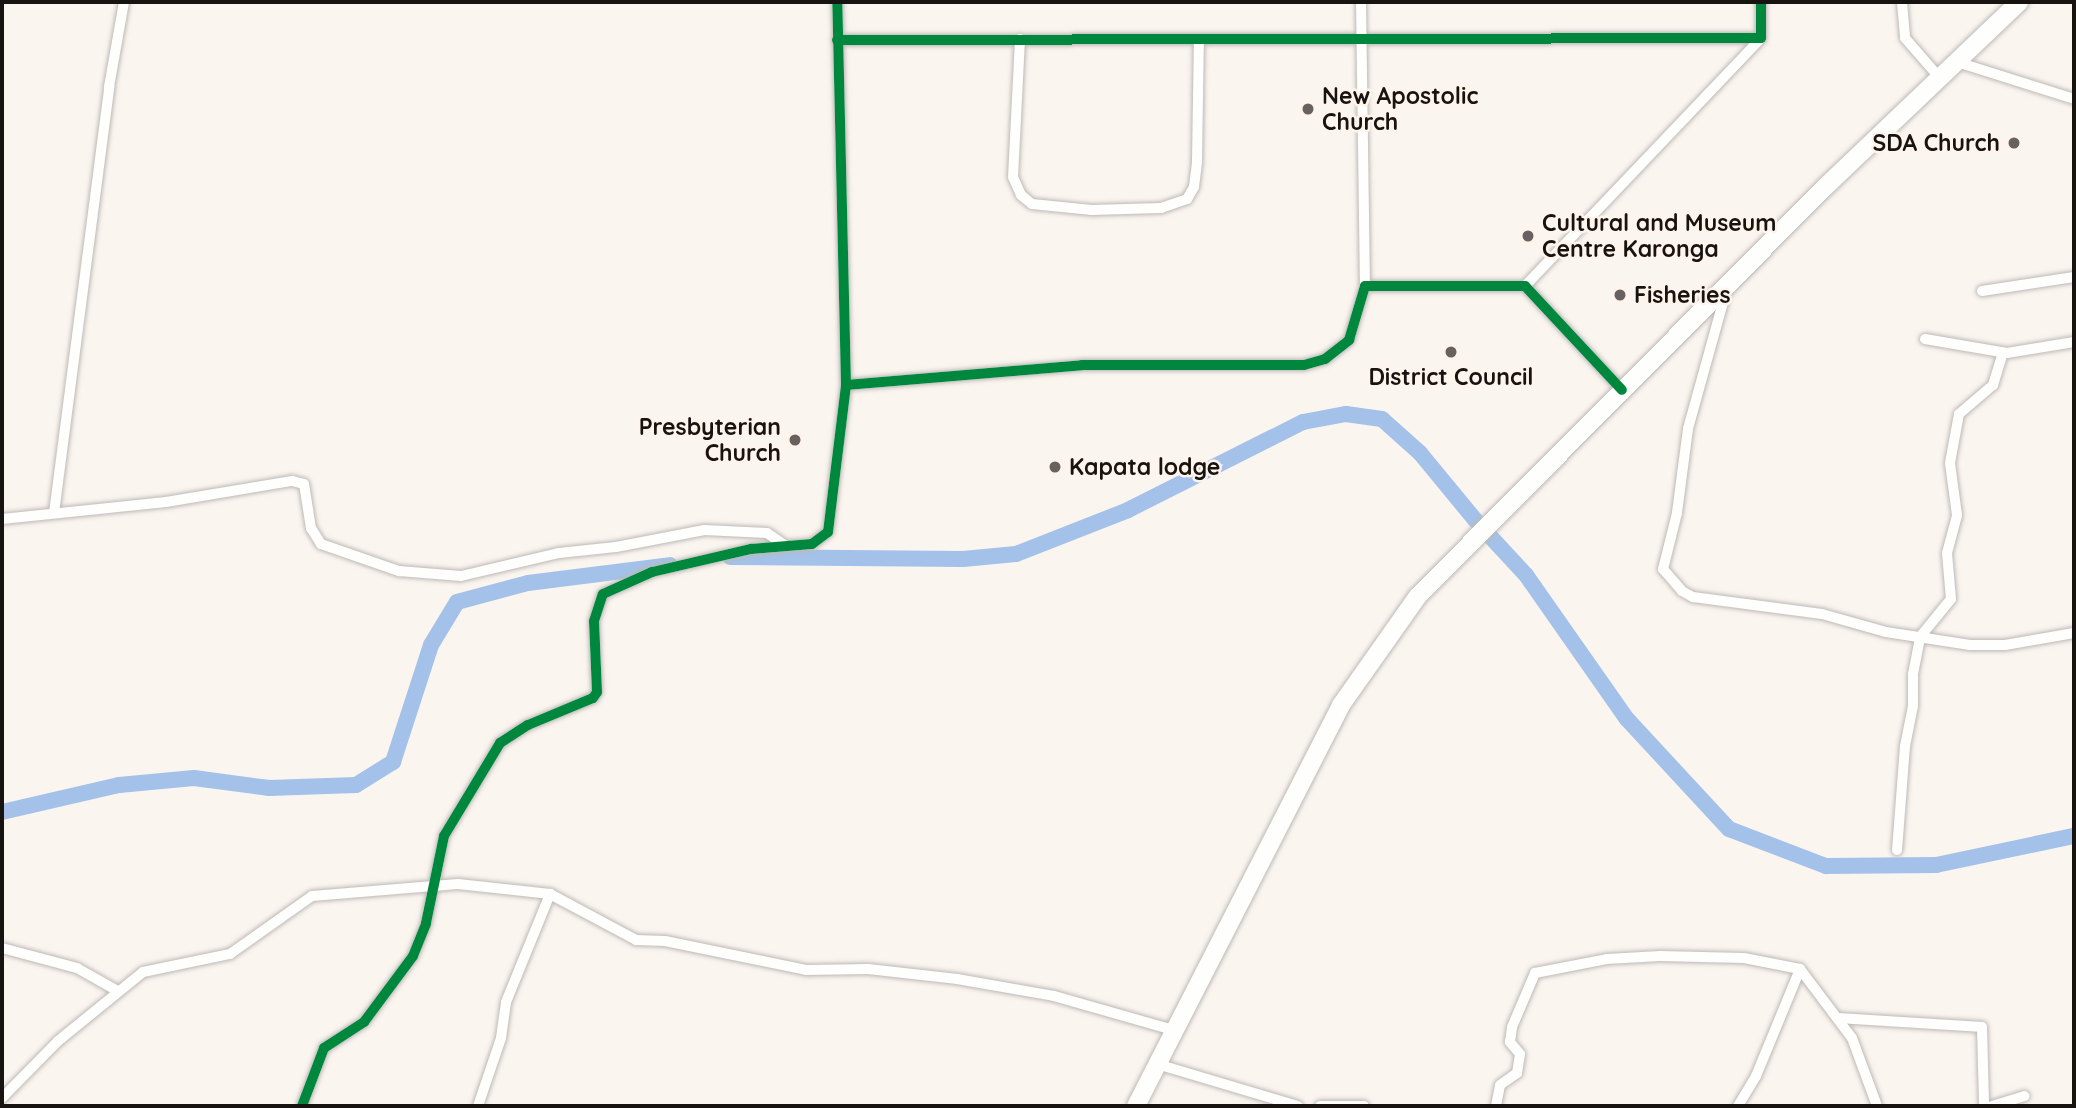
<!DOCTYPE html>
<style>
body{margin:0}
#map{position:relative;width:2076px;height:1108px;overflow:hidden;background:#fbf5f0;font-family:Quicksand,sans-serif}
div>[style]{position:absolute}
.river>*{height:16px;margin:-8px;padding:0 8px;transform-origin:8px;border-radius:8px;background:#a4c2e9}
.roads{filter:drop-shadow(0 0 2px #bdb9b6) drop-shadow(0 0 2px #bdb9b6)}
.minor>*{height:10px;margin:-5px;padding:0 5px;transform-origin:5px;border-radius:5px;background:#fefefd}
.trunk>*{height:18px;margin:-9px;padding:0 9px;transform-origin:9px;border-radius:9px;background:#fefefd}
.cycleway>*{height:10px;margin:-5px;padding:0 5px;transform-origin:5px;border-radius:5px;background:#00873e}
.dots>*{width:19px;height:19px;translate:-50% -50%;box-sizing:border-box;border:4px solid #fff4ec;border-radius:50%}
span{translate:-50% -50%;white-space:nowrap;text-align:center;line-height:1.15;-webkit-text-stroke:5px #fff4ec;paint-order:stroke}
.poi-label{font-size:23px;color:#171311;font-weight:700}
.left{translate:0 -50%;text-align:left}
.right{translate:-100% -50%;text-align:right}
.frame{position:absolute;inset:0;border:4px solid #171311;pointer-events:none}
</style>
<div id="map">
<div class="river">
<div style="left:1488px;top:534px;width:56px;rotate:47.2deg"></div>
<div style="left:1526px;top:575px;width:176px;rotate:55deg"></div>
<div style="left:1627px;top:719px;width:150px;rotate:47.2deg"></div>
<div style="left:1729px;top:829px;width:104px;rotate:20.9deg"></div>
<div style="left:1826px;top:866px;width:110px;rotate:-0.5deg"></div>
<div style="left:1936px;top:865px;width:141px;rotate:-11.9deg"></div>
<div style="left:730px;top:557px;width:233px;rotate:0.5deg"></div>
<div style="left:963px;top:559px;width:53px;rotate:-5.4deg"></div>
<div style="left:1016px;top:554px;width:120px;rotate:-21.4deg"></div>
<div style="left:1128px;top:510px;width:196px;rotate:-26.7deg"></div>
<div style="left:1303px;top:422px;width:44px;rotate:-10.5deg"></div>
<div style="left:1346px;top:414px;width:36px;rotate:8deg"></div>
<div style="left:1382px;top:419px;width:51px;rotate:41.8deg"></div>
<div style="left:1420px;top:453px;width:88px;rotate:50.5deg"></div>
<div style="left:2px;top:812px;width:120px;rotate:-13deg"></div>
<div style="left:119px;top:785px;width:75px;rotate:-5.3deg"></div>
<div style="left:194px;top:778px;width:76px;rotate:7.6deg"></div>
<div style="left:269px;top:788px;width:87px;rotate:-2deg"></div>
<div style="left:356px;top:785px;width:44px;rotate:-31.9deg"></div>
<div style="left:393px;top:762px;width:123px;rotate:-72deg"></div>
<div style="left:431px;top:645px;width:50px;rotate:-58.8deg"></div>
<div style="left:457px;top:602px;width:73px;rotate:-15deg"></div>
<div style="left:528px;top:583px;width:143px;rotate:-7.2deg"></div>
</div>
<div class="roads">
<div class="minor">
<div style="left:1361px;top:2px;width:284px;rotate:89.2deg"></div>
<div style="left:1902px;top:2px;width:36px;rotate:85deg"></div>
<div style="left:1905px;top:38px;width:52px;rotate:48.9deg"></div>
<div style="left:1020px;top:39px;width:138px;rotate:92.9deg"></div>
<div style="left:1013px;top:177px;width:20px;rotate:66deg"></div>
<div style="left:1021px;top:195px;width:14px;rotate:39deg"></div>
<div style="left:1032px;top:204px;width:60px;rotate:5.7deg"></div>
<div style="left:1092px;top:210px;width:69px;rotate:-1.7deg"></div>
<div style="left:1161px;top:208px;width:28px;rotate:-19deg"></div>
<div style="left:1187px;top:199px;width:14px;rotate:-60deg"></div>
<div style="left:1194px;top:187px;width:26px;rotate:-83deg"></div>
<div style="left:1197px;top:161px;width:122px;rotate:-89.1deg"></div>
<div style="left:837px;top:40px;width:924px;rotate:-0.12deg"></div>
<div style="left:1761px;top:38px;width:36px;rotate:-90deg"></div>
<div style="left:1957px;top:62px;width:123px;rotate:17.5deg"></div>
<div style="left:1525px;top:286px;width:342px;rotate:-46.4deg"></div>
<div style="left:1727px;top:288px;width:146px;rotate:105.5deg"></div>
<div style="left:1688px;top:429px;width:85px;rotate:97.5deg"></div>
<div style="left:1677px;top:513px;width:58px;rotate:104deg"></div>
<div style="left:1663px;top:569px;width:29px;rotate:49deg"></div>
<div style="left:1682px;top:591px;width:13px;rotate:29deg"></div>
<div style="left:1693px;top:597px;width:130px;rotate:7.5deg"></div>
<div style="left:1822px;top:614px;width:66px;rotate:15.7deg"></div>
<div style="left:1886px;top:632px;width:85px;rotate:8.8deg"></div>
<div style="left:1970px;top:645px;width:35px"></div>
<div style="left:2005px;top:645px;width:70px;rotate:-9.9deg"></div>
<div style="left:1982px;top:291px;width:93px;rotate:-8.7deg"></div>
<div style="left:1925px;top:339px;width:83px;rotate:9.7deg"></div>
<div style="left:2007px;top:353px;width:68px;rotate:-9.3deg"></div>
<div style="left:846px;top:385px;width:237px;rotate:-4.8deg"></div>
<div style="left:1082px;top:365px;width:222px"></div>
<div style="left:1304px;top:365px;width:22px;rotate:-16deg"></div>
<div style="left:1325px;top:359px;width:31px;rotate:-38deg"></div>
<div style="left:1349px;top:340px;width:56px;rotate:-73.5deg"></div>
<div style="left:1365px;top:286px;width:160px"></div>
<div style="left:1525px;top:286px;width:142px;rotate:47deg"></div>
<div style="left:54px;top:513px;width:430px;rotate:-82.6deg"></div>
<div style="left:109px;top:87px;width:86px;rotate:-80deg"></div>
<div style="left:2px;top:519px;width:165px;rotate:-5.9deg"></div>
<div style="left:166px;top:502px;width:128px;rotate:-9.5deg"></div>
<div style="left:292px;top:481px;width:12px;rotate:14deg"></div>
<div style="left:304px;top:484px;width:45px;rotate:81deg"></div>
<div style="left:311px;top:528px;width:19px;rotate:58deg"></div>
<div style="left:321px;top:544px;width:83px;rotate:19.1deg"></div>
<div style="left:399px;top:571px;width:62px;rotate:4.6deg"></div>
<div style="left:461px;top:576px;width:101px;rotate:-13.2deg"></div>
<div style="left:559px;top:553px;width:57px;rotate:-6deg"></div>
<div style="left:616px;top:547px;width:90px;rotate:-10.9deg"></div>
<div style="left:704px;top:530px;width:63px;rotate:2.7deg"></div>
<div style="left:767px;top:533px;width:22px;rotate:34deg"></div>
<div style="left:1897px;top:850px;width:104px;rotate:-85.6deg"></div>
<div style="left:1905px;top:746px;width:41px;rotate:-78.7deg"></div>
<div style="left:1913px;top:706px;width:32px;rotate:-90deg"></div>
<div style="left:1913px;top:674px;width:38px;rotate:-79deg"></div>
<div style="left:1920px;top:637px;width:49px;rotate:-50.8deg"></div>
<div style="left:1951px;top:599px;width:46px;rotate:-95deg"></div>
<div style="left:1947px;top:553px;width:39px;rotate:-75deg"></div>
<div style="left:1957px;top:515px;width:52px;rotate:-97.7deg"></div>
<div style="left:1950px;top:463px;width:50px;rotate:-79.6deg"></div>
<div style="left:1959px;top:414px;width:45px;rotate:-40.5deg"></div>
<div style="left:1993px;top:385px;width:34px;rotate:-73deg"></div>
<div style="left:2px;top:948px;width:78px;rotate:14.9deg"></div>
<div style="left:77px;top:968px;width:45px;rotate:29.4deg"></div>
<div style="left:1839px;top:1018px;width:143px;rotate:3.6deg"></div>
<div style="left:1982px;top:1027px;width:79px;rotate:88.5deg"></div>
<div style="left:1157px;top:1064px;width:147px;rotate:16.6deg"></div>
<div style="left:2px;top:1098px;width:80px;rotate:-45.5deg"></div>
<div style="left:58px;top:1041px;width:109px;rotate:-39.1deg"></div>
<div style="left:143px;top:972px;width:89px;rotate:-11.7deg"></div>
<div style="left:230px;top:954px;width:100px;rotate:-35.3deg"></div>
<div style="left:312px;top:896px;width:146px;rotate:-4.7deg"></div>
<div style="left:458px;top:884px;width:93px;rotate:6.2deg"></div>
<div style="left:302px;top:1106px;width:62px;rotate:-69.2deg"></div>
<div style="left:324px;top:1048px;width:48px;rotate:-33deg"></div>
<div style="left:364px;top:1022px;width:82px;rotate:-53.4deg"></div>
<div style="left:413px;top:956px;width:35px;rotate:-68deg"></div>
<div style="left:426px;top:923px;width:89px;rotate:-78.3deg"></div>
<div style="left:444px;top:836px;width:109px;rotate:-58.9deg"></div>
<div style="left:500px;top:743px;width:33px;rotate:-33deg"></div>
<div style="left:528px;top:725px;width:70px;rotate:-22.6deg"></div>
<div style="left:593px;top:698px;width:7px;rotate:-56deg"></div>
<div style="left:597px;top:692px;width:71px;rotate:-92.4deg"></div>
<div style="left:594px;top:621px;width:28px;rotate:-72deg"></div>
<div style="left:603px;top:594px;width:54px;rotate:-24.2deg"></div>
<div style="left:652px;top:572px;width:102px;rotate:-13.1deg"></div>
<div style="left:751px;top:549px;width:61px;rotate:-4.7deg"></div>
<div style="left:812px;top:544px;width:20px;rotate:-37deg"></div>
<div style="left:828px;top:532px;width:148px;rotate:-83deg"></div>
<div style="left:846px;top:385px;width:383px;rotate:-91.3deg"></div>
<div style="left:478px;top:1106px;width:72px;rotate:-71.3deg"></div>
<div style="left:501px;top:1038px;width:36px;rotate:-82deg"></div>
<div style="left:506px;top:1002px;width:117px;rotate:-67.8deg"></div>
<div style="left:550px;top:894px;width:98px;rotate:28.1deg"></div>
<div style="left:636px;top:940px;width:29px;rotate:2deg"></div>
<div style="left:665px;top:941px;width:144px;rotate:11.6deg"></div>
<div style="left:806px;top:970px;width:62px;rotate:-0.9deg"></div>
<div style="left:868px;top:969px;width:90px;rotate:6.4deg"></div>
<div style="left:957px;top:979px;width:98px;rotate:9.9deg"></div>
<div style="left:1054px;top:996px;width:124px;rotate:15.9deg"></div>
<div style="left:1320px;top:1106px;width:44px"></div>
<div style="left:1496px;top:1106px;width:21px;rotate:-79deg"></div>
<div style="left:1500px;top:1085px;width:21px;rotate:-35deg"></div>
<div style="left:1517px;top:1073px;width:19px;rotate:-81deg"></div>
<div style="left:1520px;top:1054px;width:16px;rotate:-130deg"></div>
<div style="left:1510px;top:1042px;width:15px;rotate:-82deg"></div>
<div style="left:1512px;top:1027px;width:59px;rotate:-66.9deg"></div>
<div style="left:1535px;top:973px;width:73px;rotate:-11deg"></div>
<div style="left:1607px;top:959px;width:53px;rotate:-3.2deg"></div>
<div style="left:1660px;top:956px;width:84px;rotate:1.4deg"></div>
<div style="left:1744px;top:958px;width:57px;rotate:11.1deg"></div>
<div style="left:1800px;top:969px;width:86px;rotate:53deg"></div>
<div style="left:1852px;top:1038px;width:72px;rotate:69.8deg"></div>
<div style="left:1738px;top:1106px;width:35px;rotate:-59deg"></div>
<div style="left:1756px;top:1076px;width:116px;rotate:-67.6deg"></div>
<div style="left:1992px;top:1106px;width:34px;rotate:-17deg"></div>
</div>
<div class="trunk">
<div style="left:1136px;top:1106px;width:450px;rotate:-62.9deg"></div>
<div style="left:1341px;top:705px;width:133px;rotate:-54.8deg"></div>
<div style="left:1418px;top:596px;width:577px;rotate:-45.14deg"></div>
<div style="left:1825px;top:187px;width:268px;rotate:-43.6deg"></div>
</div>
</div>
<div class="cycleway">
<div style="left:837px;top:40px;width:924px;rotate:-0.12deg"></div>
<div style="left:1761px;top:38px;width:36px;rotate:-90deg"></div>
<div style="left:846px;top:385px;width:237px;rotate:-4.8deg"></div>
<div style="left:1082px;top:365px;width:222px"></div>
<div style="left:1304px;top:365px;width:22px;rotate:-16deg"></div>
<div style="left:1325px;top:359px;width:31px;rotate:-38deg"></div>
<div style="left:1349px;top:340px;width:56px;rotate:-73.5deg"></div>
<div style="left:1365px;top:286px;width:160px"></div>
<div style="left:1525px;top:286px;width:142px;rotate:47deg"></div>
<div style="left:302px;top:1106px;width:62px;rotate:-69.2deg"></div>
<div style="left:324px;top:1048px;width:48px;rotate:-33deg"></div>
<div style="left:364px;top:1022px;width:82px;rotate:-53.4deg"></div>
<div style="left:413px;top:956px;width:35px;rotate:-68deg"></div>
<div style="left:426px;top:923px;width:89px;rotate:-78.3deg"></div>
<div style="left:444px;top:836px;width:109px;rotate:-58.9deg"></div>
<div style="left:500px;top:743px;width:33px;rotate:-33deg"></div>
<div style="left:528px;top:725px;width:70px;rotate:-22.6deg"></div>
<div style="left:593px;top:698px;width:7px;rotate:-56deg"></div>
<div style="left:597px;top:692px;width:71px;rotate:-92.4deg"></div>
<div style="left:594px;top:621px;width:28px;rotate:-72deg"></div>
<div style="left:603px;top:594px;width:54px;rotate:-24.2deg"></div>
<div style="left:652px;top:572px;width:102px;rotate:-13.1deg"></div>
<div style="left:751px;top:549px;width:61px;rotate:-4.7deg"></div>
<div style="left:812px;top:544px;width:20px;rotate:-37deg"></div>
<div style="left:828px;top:532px;width:148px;rotate:-83deg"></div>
<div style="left:846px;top:385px;width:383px;rotate:-91.3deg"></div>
</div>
<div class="dots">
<div style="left:1308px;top:109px;background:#67625f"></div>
<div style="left:2014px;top:143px;background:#67625f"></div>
<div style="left:1528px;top:236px;background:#67625f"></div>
<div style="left:1620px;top:295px;background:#67625f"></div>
<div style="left:1451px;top:352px;background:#67625f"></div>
<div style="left:795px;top:440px;background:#67625f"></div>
<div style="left:1055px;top:467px;background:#67625f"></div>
</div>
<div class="poi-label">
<span class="left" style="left:1322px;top:109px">New Apostolic<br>Church</span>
<span class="right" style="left:2000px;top:143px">SDA Church</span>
<span class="left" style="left:1542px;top:236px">Cultural and Museum<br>Centre Karonga</span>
<span class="left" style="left:1634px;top:295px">Fisheries</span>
<span style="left:1451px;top:377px">District Council</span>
<span class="right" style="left:781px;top:440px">Presbyterian<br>Church</span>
<span class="left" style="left:1069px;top:467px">Kapata lodge</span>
</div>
<div class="frame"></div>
</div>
